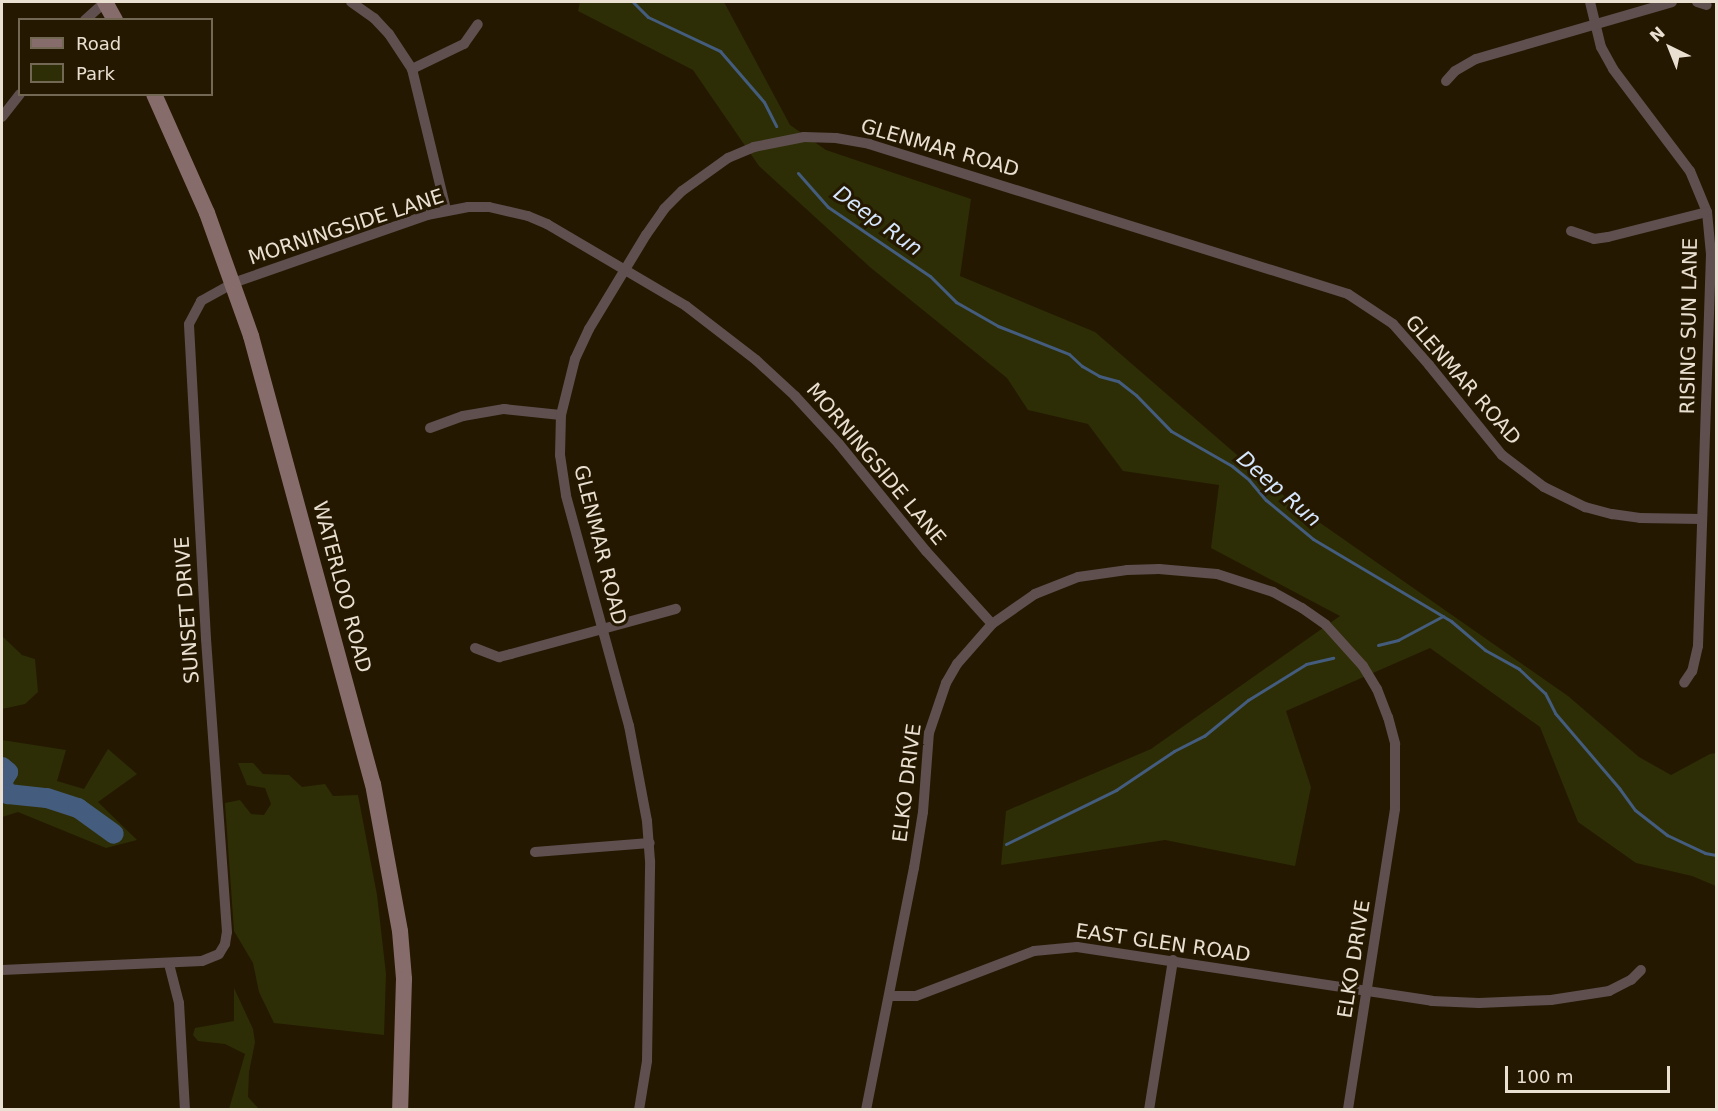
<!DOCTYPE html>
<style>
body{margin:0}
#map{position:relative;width:1718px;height:1111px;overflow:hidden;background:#251800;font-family:"DejaVu Sans",sans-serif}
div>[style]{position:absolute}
.green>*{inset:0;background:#2d2e05}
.stream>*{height:3px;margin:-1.5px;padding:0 1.5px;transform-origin:1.5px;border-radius:1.5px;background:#445c7d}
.river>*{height:20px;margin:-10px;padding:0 10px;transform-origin:10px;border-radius:10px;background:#445c7d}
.minor>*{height:10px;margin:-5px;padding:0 5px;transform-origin:5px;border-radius:5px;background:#5f4f4f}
.secondary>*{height:16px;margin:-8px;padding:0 8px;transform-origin:8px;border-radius:8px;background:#866d6c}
span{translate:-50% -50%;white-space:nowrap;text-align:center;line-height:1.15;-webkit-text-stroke:6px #251800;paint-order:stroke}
.street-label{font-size:20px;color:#e9e0d1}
.water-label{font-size:21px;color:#d5e6fd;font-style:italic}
.frame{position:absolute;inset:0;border:3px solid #e9e0d1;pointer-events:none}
.legend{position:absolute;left:18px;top:18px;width:195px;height:78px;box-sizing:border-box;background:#251800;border:2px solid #736854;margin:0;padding:8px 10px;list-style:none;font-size:18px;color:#e9e0d1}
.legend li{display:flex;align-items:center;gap:12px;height:30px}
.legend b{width:30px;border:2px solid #736854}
.north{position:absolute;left:1640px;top:18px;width:60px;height:60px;-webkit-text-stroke:4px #251800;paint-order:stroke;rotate:317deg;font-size:16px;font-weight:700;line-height:24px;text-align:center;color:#e9e0d1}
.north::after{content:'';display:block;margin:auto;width:21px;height:27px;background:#e9e0d1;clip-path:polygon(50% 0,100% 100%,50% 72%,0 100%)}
.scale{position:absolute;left:1505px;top:1066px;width:165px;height:27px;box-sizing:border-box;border:3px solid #e9e0d1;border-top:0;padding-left:8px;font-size:18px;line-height:21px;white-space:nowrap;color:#e9e0d1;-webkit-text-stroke:4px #251800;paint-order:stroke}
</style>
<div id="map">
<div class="green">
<div style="clip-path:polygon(580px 2px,724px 2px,790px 125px,826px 150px,971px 199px,960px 276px,1095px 332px,1296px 506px,1568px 696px,1639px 757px,1671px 775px,1710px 754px,1716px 753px,1716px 886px,1692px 876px,1636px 863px,1578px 822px,1540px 727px,1430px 648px,1286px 711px,1311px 787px,1295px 866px,1165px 840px,1001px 865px,1006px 811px,1151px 749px,1340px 616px,1211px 548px,1219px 485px,1123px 471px,1088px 424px,1028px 410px,1007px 378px,871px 268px,759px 166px,693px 70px,578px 11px)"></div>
<div style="clip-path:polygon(2px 636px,22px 655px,35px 659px,38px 692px,25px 704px,2px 709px)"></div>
<div style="clip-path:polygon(2px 740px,66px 750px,57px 781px,84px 789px,108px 749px,137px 774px,98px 802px,137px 840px,106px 848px,18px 812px,2px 817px)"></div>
<div style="clip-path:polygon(238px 763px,253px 763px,263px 774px,289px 775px,302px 787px,325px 784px,333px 796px,358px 795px,377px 895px,386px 974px,384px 1035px,274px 1023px,259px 992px,253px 963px,234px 931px,225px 803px,240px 800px,251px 814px,264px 815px,271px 804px,265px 788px,247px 785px)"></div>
<div style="clip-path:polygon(234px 988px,253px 1029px,255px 1042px,249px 1072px,248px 1097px,259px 1109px,229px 1109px,245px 1054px,225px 1044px,198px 1041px,193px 1035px,195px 1028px,234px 1021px)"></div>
</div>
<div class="stream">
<div style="left:633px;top:2px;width:21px;rotate:45deg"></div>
<div style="left:648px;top:17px;width:80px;rotate:25.3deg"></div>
<div style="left:720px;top:51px;width:67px;rotate:49.2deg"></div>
<div style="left:764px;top:102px;width:27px;rotate:63deg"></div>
<div style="left:798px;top:173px;width:45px;rotate:48.6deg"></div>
<div style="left:828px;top:207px;width:123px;rotate:34.1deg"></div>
<div style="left:930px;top:276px;width:37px;rotate:45deg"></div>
<div style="left:956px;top:302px;width:48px;rotate:29.7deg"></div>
<div style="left:998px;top:326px;width:76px;rotate:21.5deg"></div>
<div style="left:1069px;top:354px;width:18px;rotate:43deg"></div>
<div style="left:1082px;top:366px;width:20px;rotate:30deg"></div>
<div style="left:1099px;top:376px;width:20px;rotate:15deg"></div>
<div style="left:1118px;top:381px;width:23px;rotate:38deg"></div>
<div style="left:1136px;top:395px;width:50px;rotate:45.8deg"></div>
<div style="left:1171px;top:431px;width:70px;rotate:29.8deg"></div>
<div style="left:1232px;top:466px;width:22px;rotate:39deg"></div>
<div style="left:1249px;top:480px;width:26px;rotate:50deg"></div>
<div style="left:1266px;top:500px;width:61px;rotate:39.7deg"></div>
<div style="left:1313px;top:539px;width:161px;rotate:30.7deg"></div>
<div style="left:1451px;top:621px;width:45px;rotate:40.5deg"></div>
<div style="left:1485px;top:650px;width:39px;rotate:29deg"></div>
<div style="left:1519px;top:669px;width:35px;rotate:43deg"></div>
<div style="left:1545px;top:693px;width:22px;rotate:63deg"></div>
<div style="left:1555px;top:713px;width:99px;rotate:49.5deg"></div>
<div style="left:1619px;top:788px;width:27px;rotate:54deg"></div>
<div style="left:1635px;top:810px;width:41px;rotate:38deg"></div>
<div style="left:1667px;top:835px;width:42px;rotate:25.3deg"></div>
<div style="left:1705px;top:853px;width:11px;rotate:10deg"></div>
<div style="left:1378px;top:645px;width:21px;rotate:-14deg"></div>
<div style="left:1398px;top:640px;width:51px;rotate:-28.1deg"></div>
<div style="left:1006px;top:844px;width:123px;rotate:-26.1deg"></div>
<div style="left:1116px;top:790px;width:70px;rotate:-33.9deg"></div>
<div style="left:1174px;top:751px;width:34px;rotate:-27deg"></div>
<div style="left:1204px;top:736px;width:57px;rotate:-39.3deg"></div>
<div style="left:1248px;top:700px;width:68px;rotate:-31.8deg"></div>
<div style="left:1306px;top:664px;width:28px;rotate:-13deg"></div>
</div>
<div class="river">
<div style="left:2px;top:767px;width:8px;rotate:40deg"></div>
<div style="left:8px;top:772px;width:12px;rotate:121deg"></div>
<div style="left:2px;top:784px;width:12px;rotate:59deg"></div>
<div style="left:8px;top:794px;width:39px;rotate:6deg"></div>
<div style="left:47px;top:798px;width:33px;rotate:18deg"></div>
<div style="left:78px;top:808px;width:44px;rotate:35.8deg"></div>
</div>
<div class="minor">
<div style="left:351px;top:2px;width:28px;rotate:35deg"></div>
<div style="left:374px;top:18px;width:22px;rotate:47deg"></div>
<div style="left:389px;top:34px;width:42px;rotate:56.7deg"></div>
<div style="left:412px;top:69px;width:145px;rotate:76.4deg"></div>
<div style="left:1590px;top:2px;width:46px;rotate:76.3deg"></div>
<div style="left:1601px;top:47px;width:25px;rotate:61deg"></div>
<div style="left:1613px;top:69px;width:128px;rotate:53deg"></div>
<div style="left:1690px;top:171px;width:44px;rotate:67.5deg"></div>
<div style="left:1707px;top:212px;width:42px;rotate:84.6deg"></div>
<div style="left:1711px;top:254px;width:392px;rotate:91.9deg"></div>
<div style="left:1698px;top:646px;width:26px;rotate:103deg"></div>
<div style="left:1692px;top:671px;width:14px;rotate:124deg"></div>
<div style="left:1697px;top:2px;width:10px;rotate:17deg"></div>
<div style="left:85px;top:20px;width:27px;rotate:-42deg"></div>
<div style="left:412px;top:69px;width:58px;rotate:-25.7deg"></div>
<div style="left:464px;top:44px;width:24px;rotate:-55deg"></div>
<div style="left:1446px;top:81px;width:13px;rotate:-48deg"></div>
<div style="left:1455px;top:71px;width:24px;rotate:-30deg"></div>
<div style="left:1476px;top:59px;width:204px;rotate:-16.2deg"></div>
<div style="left:2px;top:117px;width:29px;rotate:-52deg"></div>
<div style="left:1571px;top:231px;width:24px;rotate:19deg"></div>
<div style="left:1594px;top:239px;width:14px;rotate:-8deg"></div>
<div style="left:1608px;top:237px;width:102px;rotate:-14.2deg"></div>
<div style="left:430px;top:428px;width:35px;rotate:-20deg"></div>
<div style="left:463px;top:416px;width:42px;rotate:-9.7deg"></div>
<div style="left:504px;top:409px;width:57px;rotate:6deg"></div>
<div style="left:475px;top:648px;width:26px;rotate:21deg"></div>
<div style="left:499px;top:657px;width:12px;rotate:-14deg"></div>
<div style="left:511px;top:654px;width:171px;rotate:-15.3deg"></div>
<div style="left:535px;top:852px;width:115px;rotate:-4.5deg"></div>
<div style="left:169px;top:964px;width:40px;rotate:75.6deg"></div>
<div style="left:179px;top:1003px;width:107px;rotate:86.8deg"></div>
<div style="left:2px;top:970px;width:200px;rotate:-2.6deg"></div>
<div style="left:202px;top:961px;width:18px;rotate:-22deg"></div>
<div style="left:219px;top:954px;width:12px;rotate:-59deg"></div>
<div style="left:225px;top:944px;width:12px;rotate:-81deg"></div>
<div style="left:227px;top:932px;width:294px;rotate:-94.1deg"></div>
<div style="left:206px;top:639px;width:315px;rotate:-93.1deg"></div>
<div style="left:189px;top:324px;width:26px;rotate:-62deg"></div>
<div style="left:201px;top:301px;width:37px;rotate:-29deg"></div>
<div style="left:233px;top:283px;width:206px;rotate:-19.3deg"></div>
<div style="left:427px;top:215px;width:42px;rotate:-11deg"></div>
<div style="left:468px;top:207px;width:21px"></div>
<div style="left:489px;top:207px;width:40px;rotate:13deg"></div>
<div style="left:528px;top:216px;width:21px;rotate:23deg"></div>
<div style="left:547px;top:224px;width:161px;rotate:30.5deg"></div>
<div style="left:686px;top:306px;width:88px;rotate:37.6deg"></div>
<div style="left:756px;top:360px;width:53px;rotate:42.7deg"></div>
<div style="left:795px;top:396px;width:65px;rotate:47.5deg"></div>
<div style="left:839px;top:444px;width:138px;rotate:50.9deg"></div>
<div style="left:926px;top:551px;width:98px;rotate:47.9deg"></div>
<div style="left:890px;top:996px;width:26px"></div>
<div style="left:916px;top:996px;width:126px;rotate:-20.9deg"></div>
<div style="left:1034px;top:951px;width:43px;rotate:-5.3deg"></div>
<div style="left:1077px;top:947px;width:359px;rotate:8.6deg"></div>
<div style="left:1432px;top:1001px;width:47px;rotate:2.4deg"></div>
<div style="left:1479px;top:1003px;width:72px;rotate:-2.4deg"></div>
<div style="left:1551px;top:1000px;width:59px;rotate:-8.8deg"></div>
<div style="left:1609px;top:991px;width:25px;rotate:-27deg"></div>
<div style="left:1631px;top:980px;width:14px;rotate:-45deg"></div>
<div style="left:639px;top:1110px;width:50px;rotate:-80.7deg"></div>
<div style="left:647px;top:1061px;width:200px;rotate:-89.1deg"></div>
<div style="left:650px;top:861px;width:40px;rotate:-94.3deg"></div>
<div style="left:647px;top:821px;width:97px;rotate:-100.7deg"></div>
<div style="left:629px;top:726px;width:239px;rotate:-105.3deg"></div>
<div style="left:566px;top:495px;width:40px;rotate:-98.5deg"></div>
<div style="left:560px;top:455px;width:40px;rotate:-88.6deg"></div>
<div style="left:561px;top:415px;width:58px;rotate:-76deg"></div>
<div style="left:575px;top:359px;width:33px;rotate:-65deg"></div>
<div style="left:589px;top:329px;width:110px;rotate:-58.8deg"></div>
<div style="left:646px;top:235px;width:32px;rotate:-55deg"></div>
<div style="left:664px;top:209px;width:25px;rotate:-45deg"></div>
<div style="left:682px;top:191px;width:57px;rotate:-35.7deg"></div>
<div style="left:728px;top:158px;width:28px;rotate:-23deg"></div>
<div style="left:754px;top:147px;width:51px;rotate:-11.3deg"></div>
<div style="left:804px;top:137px;width:32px;rotate:2deg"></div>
<div style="left:836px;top:138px;width:34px;rotate:10deg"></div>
<div style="left:869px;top:144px;width:502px;rotate:17.39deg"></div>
<div style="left:1348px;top:294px;width:54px;rotate:33.7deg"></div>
<div style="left:1393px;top:324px;width:55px;rotate:48.7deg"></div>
<div style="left:1429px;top:365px;width:116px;rotate:51deg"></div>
<div style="left:1502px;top:455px;width:53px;rotate:37.3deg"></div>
<div style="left:1544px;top:487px;width:46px;rotate:26deg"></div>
<div style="left:1585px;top:507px;width:28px;rotate:15deg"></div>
<div style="left:1612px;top:514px;width:28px;rotate:8deg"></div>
<div style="left:1640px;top:518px;width:62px;rotate:0.9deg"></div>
<div style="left:866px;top:1110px;width:247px;rotate:-78.8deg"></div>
<div style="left:914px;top:868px;width:57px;rotate:-80.9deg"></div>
<div style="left:923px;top:812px;width:79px;rotate:-85.7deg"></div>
<div style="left:929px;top:733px;width:53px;rotate:-71.2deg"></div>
<div style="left:946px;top:683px;width:22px;rotate:-60deg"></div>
<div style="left:957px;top:664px;width:53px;rotate:-48.8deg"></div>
<div style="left:992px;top:624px;width:52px;rotate:-34.9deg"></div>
<div style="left:1035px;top:594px;width:46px;rotate:-21.6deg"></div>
<div style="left:1078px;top:577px;width:49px;rotate:-8.1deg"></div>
<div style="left:1127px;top:570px;width:32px;rotate:-2deg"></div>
<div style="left:1159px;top:569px;width:58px;rotate:4.9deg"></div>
<div style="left:1217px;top:574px;width:59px;rotate:17.8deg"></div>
<div style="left:1273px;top:592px;width:33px;rotate:29deg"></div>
<div style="left:1302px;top:608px;width:29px;rotate:35deg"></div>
<div style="left:1326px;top:625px;width:55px;rotate:47.9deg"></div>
<div style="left:1363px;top:666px;width:27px;rotate:59deg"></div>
<div style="left:1377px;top:689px;width:30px;rotate:69deg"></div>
<div style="left:1388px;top:717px;width:28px;rotate:75deg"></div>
<div style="left:1395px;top:744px;width:65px;rotate:90deg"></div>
<div style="left:1395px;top:809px;width:305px;rotate:98.9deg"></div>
<div style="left:1149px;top:1110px;width:152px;rotate:-80.9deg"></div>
</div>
<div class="secondary">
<div style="left:105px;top:2px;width:21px;rotate:61deg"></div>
<div style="left:154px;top:94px;width:130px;rotate:66deg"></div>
<div style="left:207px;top:213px;width:131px;rotate:70.3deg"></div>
<div style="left:251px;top:336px;width:464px;rotate:74.8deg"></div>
<div style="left:373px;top:784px;width:149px;rotate:79.6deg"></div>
<div style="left:400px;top:931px;width:48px;rotate:85.2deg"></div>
<div style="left:404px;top:979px;width:131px;rotate:91.7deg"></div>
</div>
<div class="street-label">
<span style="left:940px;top:148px;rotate:16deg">GLENMAR ROAD</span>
<span style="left:346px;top:227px;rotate:-18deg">MORNINGSIDE LANE</span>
<span style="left:1689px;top:326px;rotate:-89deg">RISING SUN LANE</span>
<span style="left:1463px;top:380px;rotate:49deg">GLENMAR ROAD</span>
<span style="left:876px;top:464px;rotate:50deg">MORNINGSIDE LANE</span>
<span style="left:600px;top:545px;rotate:76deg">GLENMAR ROAD</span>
<span style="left:342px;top:587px;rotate:75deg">WATERLOO ROAD</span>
<span style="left:187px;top:610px;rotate:-94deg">SUNSET DRIVE</span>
<span style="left:907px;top:783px;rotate:-83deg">ELKO DRIVE</span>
<span style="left:1163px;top:943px;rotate:8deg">EAST GLEN ROAD</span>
<span style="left:1354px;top:959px;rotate:-81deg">ELKO DRIVE</span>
</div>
<div class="water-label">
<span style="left:878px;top:221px;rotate:36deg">Deep Run</span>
<span style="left:1279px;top:489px;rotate:41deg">Deep Run</span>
</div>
<div class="frame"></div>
<ul class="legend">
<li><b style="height:8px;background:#866d6c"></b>Road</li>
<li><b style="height:16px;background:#2d2e05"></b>Park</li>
</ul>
<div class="north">N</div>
<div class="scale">100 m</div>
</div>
